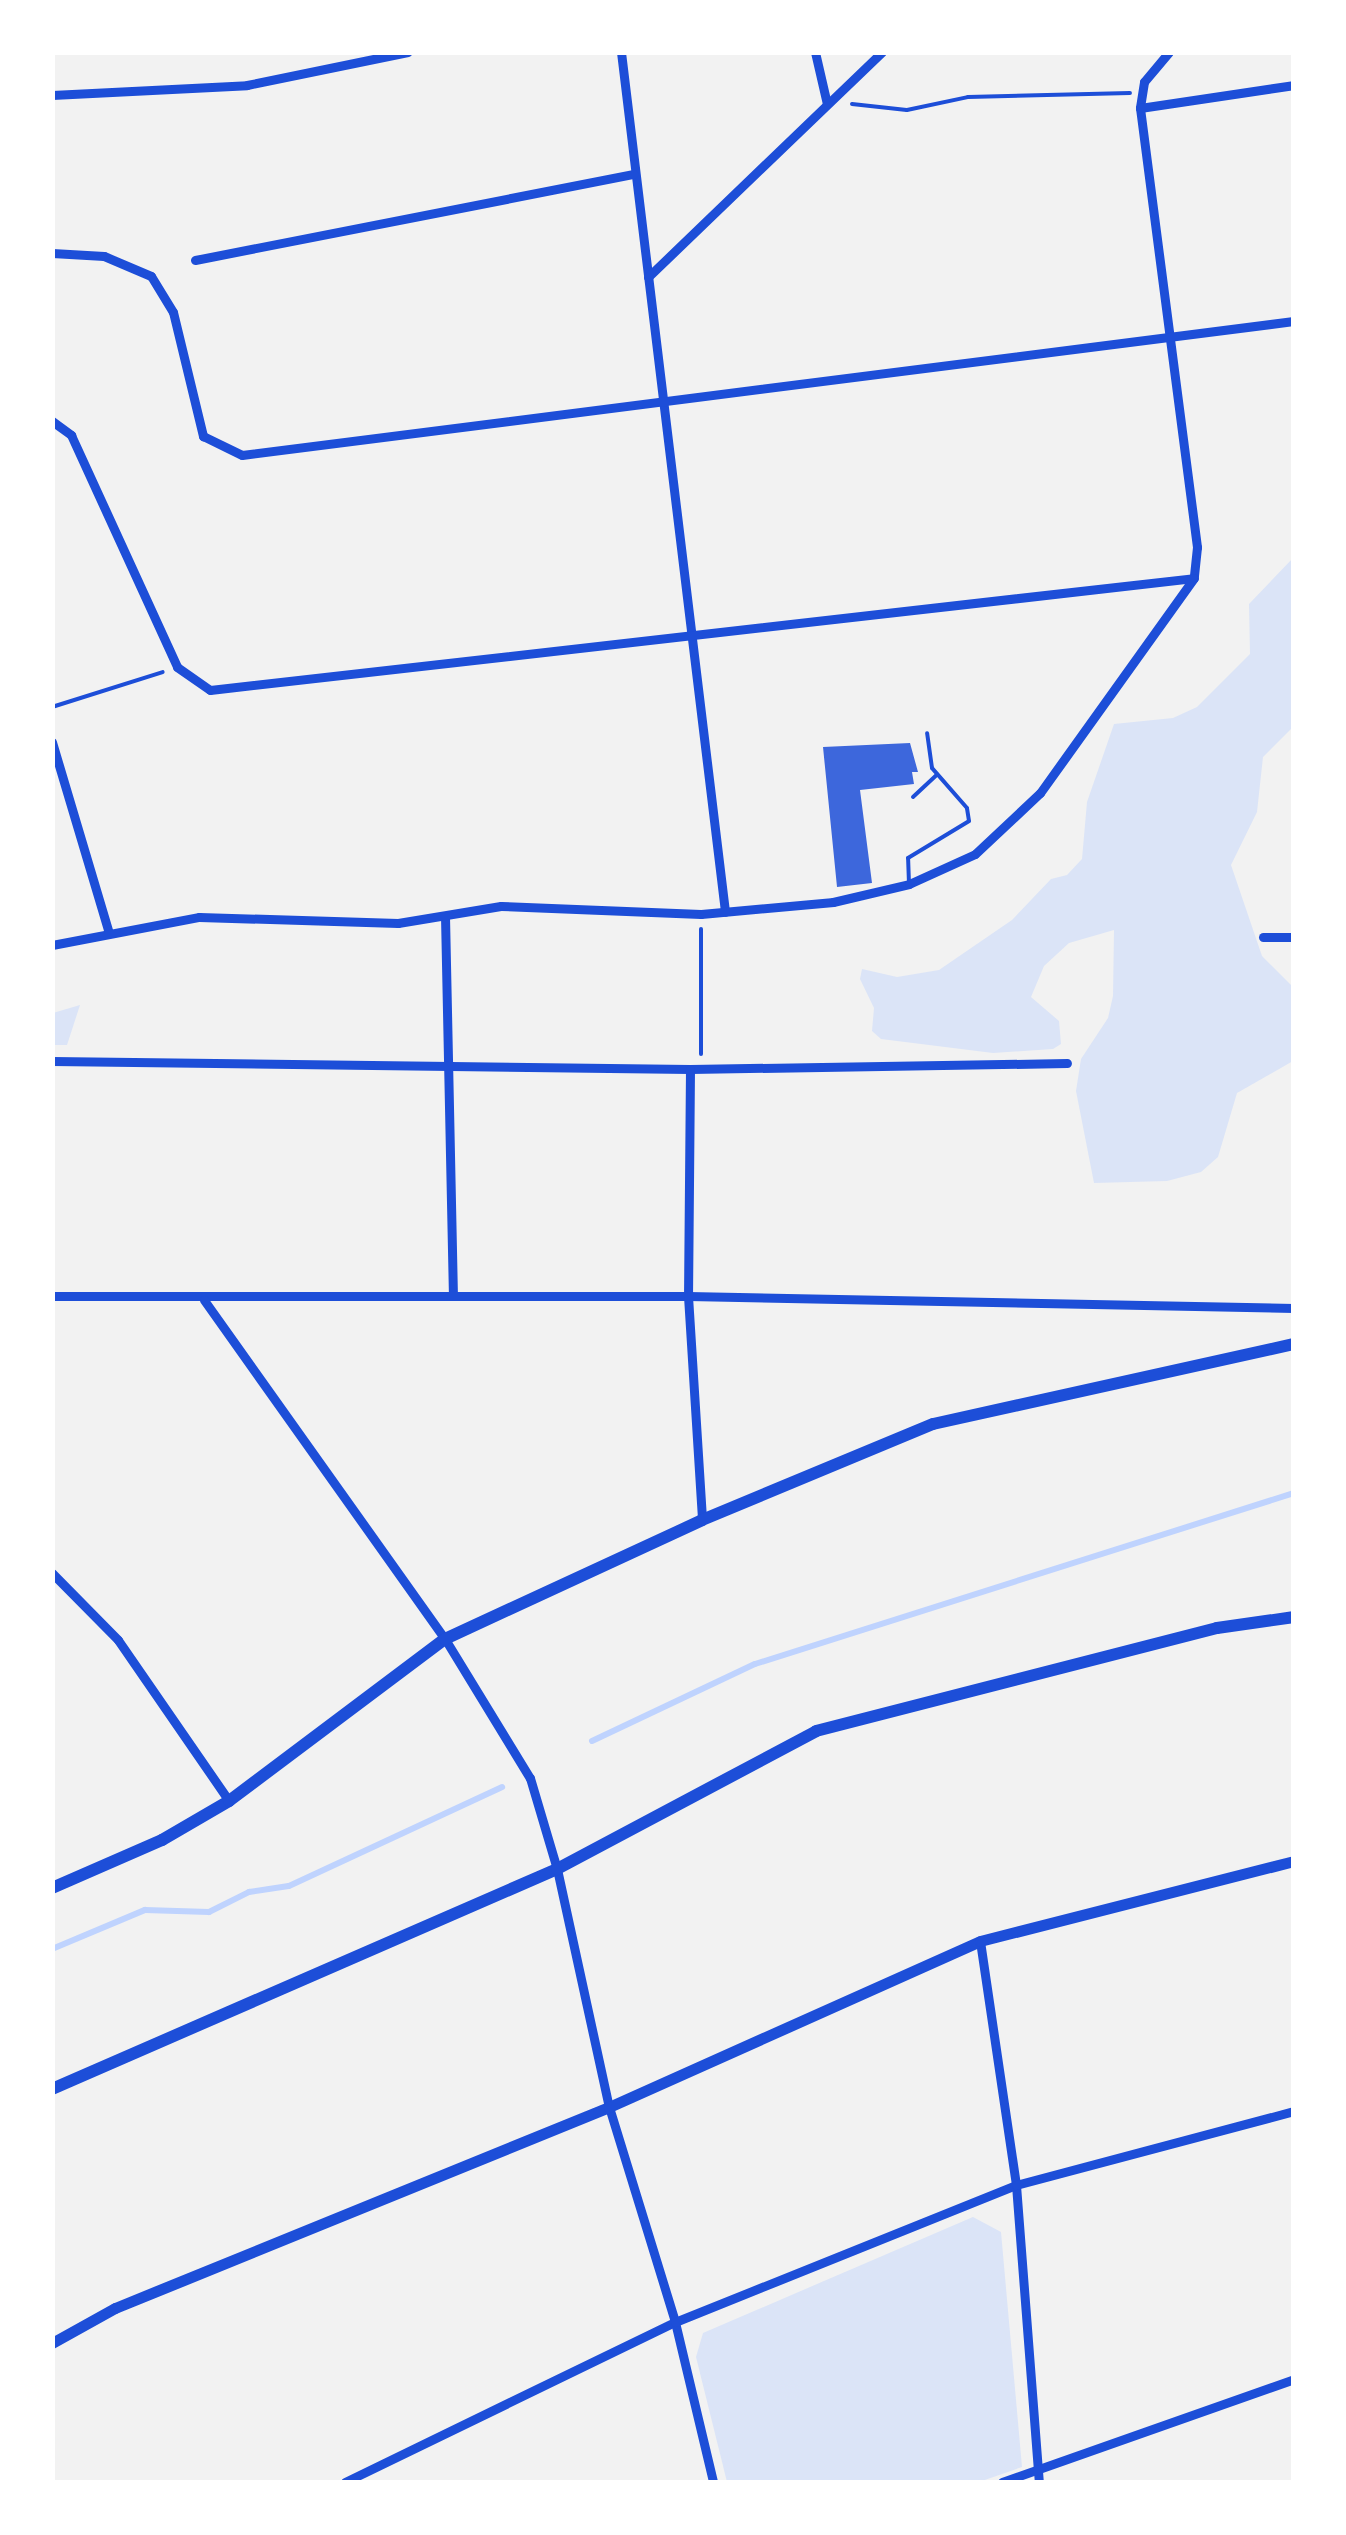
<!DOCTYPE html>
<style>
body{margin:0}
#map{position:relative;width:1346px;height:2535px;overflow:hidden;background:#f2f2f2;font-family:Signika,sans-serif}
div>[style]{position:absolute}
.green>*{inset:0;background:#dbe4f7}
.stream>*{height:6px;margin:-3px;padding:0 3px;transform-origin:3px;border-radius:3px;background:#bfd3fe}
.building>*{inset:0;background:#3d67dc}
.path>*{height:4px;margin:-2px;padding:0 2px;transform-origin:2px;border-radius:2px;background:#1d4ed8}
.service>*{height:4px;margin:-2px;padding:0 2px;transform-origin:2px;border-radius:2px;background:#1d4ed8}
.minor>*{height:9px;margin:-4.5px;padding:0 4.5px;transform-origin:4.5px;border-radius:4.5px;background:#1d4ed8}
.tertiary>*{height:11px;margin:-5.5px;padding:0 5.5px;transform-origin:5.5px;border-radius:5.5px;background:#1d4ed8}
.secondary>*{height:12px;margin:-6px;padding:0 6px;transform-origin:6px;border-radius:6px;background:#1d4ed8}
span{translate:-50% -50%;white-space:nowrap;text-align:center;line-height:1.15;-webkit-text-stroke:10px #fff;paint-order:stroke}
.frame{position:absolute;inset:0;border:55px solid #fff;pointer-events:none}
</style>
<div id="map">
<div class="green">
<div style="clip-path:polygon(1293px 558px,1293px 727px,1263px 757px,1257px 812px,1231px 865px,1262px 956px,1293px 987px,1293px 1061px,1237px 1093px,1218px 1157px,1201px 1172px,1167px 1181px,1094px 1183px,1076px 1091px,1081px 1059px,1108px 1018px,1113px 996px,1114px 930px,1069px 943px,1044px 966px,1031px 997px,1059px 1021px,1061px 1044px,1053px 1049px,993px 1053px,881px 1039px,872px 1031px,874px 1008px,860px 979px,862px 969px,897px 977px,939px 970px,1012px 920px,1051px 879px,1067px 875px,1082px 859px,1087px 802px,1114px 724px,1173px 718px,1197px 707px,1250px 654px,1249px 604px)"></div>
<div style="clip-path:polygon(80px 1005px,67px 1045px,53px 1045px,53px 1013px)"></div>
<div style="clip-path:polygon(973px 2217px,1001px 2232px,1022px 2467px,979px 2482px,727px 2482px,696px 2357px,703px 2333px)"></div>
</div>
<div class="stream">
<div style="left:592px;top:1741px;width:180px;rotate:-25.3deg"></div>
<div style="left:755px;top:1664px;width:565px;rotate:-17.6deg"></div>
<div style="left:52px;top:1949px;width:101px;rotate:-22.8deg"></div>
<div style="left:145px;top:1910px;width:64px;rotate:1.8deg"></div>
<div style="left:209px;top:1912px;width:45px;rotate:-26.6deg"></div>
<div style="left:249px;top:1892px;width:40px;rotate:-8.5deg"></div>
<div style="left:289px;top:1886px;width:235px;rotate:-24.9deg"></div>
</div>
<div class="building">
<div style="clip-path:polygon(910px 743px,918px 772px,912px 772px,914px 784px,860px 790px,872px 883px,837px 887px,823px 747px)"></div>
</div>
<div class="path">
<div style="left:852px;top:104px;width:55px;rotate:6.2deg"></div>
<div style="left:907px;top:110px;width:62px;rotate:-12deg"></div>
<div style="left:968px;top:97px;width:162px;rotate:-1.4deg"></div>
<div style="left:52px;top:707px;width:116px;rotate:-17.5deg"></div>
<div style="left:701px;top:1054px;width:125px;rotate:-90deg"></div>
</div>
<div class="service">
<div style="left:913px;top:797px;width:33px;rotate:-43deg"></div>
<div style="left:909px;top:884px;width:26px;rotate:-92deg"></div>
<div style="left:908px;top:858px;width:71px;rotate:-31.2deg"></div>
<div style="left:969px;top:821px;width:13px;rotate:-99deg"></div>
<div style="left:967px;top:808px;width:53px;rotate:-131.2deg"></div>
<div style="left:932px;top:768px;width:35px;rotate:-98deg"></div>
</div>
<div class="minor">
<div style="left:621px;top:52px;width:866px;rotate:83.1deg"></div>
<div style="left:815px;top:52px;width:53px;rotate:77deg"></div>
<div style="left:1169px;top:52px;width:39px;rotate:130deg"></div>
<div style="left:1144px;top:82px;width:26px;rotate:99deg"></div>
<div style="left:1140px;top:108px;width:443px;rotate:82.6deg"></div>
<div style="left:1197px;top:547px;width:31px;rotate:96deg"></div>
<div style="left:52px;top:95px;width:195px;rotate:-2.9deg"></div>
<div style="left:247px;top:85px;width:164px;rotate:-11.6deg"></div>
<div style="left:1140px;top:108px;width:156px;rotate:-8.5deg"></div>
<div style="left:52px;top:253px;width:52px;rotate:3.3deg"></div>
<div style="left:104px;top:256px;width:51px;rotate:23.1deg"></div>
<div style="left:151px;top:276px;width:42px;rotate:58.6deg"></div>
<div style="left:173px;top:312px;width:128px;rotate:76.4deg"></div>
<div style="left:203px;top:436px;width:43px;rotate:26deg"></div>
<div style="left:242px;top:455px;width:1060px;rotate:-7.26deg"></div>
<div style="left:195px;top:260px;width:447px;rotate:-11.1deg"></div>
<div style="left:648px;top:277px;width:325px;rotate:-43.9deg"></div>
<div style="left:52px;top:421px;width:24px;rotate:36deg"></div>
<div style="left:71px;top:435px;width:255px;rotate:65.4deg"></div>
<div style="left:177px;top:667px;width:40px;rotate:34.9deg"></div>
<div style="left:210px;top:690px;width:990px;rotate:-6.49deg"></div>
<div style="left:52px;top:742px;width:199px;rotate:73.4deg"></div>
<div style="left:445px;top:916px;width:380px;rotate:88.8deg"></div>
<div style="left:1263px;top:937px;width:31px"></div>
<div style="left:52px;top:945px;width:150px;rotate:-10.8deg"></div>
<div style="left:199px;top:917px;width:199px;rotate:1.7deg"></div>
<div style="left:398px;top:923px;width:104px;rotate:-9.4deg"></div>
<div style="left:501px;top:906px;width:200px;rotate:2.3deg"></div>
<div style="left:701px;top:914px;width:133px;rotate:-5.2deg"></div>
<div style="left:833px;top:902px;width:78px;rotate:-13.3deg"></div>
<div style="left:909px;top:884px;width:72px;rotate:-24.4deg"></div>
<div style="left:975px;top:854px;width:89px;rotate:-43.2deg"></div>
<div style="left:1040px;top:793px;width:264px;rotate:-54.4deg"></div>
<div style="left:52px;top:1061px;width:638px;rotate:0.72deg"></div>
<div style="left:690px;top:1069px;width:377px;rotate:-0.9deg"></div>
<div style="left:690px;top:1069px;width:227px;rotate:90.5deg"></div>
<div style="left:688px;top:1296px;width:224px;rotate:86.4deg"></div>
<div style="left:52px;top:1296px;width:636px"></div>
<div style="left:688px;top:1296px;width:606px;rotate:1.13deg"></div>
<div style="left:204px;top:1300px;width:416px;rotate:54.6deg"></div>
<div style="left:445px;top:1639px;width:163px;rotate:58.6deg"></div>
<div style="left:530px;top:1778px;width:95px;rotate:73.5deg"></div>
<div style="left:557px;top:1869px;width:244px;rotate:77.7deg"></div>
<div style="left:609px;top:2107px;width:225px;rotate:72.9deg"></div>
<div style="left:675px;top:2322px;width:164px;rotate:76.6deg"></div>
<div style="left:52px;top:1573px;width:94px;rotate:45.4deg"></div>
<div style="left:118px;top:1640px;width:196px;rotate:55.4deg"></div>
<div style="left:980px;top:1941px;width:247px;rotate:81.6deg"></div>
<div style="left:1016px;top:2185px;width:298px;rotate:85.6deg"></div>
<div style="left:345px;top:2482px;width:367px;rotate:-25.9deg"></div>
<div style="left:675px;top:2322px;width:367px;rotate:-21.9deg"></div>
<div style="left:1016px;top:2185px;width:288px;rotate:-14.9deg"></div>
<div style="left:1002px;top:2482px;width:310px;rotate:-19.4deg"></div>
</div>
<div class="tertiary">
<div style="left:52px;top:2343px;width:72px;rotate:-29.1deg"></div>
<div style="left:115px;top:2308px;width:533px;rotate:-22.14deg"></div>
<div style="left:609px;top:2107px;width:406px;rotate:-24.1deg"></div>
<div style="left:980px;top:1941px;width:324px;rotate:-14.3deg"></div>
</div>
<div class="secondary">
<div style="left:52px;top:1888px;width:120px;rotate:-23.6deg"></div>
<div style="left:162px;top:1840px;width:78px;rotate:-30.2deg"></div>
<div style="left:229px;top:1801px;width:270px;rotate:-36.9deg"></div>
<div style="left:445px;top:1639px;width:283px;rotate:-24.8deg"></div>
<div style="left:702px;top:1520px;width:250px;rotate:-22.6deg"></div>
<div style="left:933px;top:1424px;width:370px;rotate:-12.5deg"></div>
<div style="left:52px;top:2089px;width:551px;rotate:-23.54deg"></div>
<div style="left:557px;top:1869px;width:293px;rotate:-28deg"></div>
<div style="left:816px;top:1731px;width:414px;rotate:-14.4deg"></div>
<div style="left:1217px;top:1628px;width:78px;rotate:-8.1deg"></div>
</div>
<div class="frame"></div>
</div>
